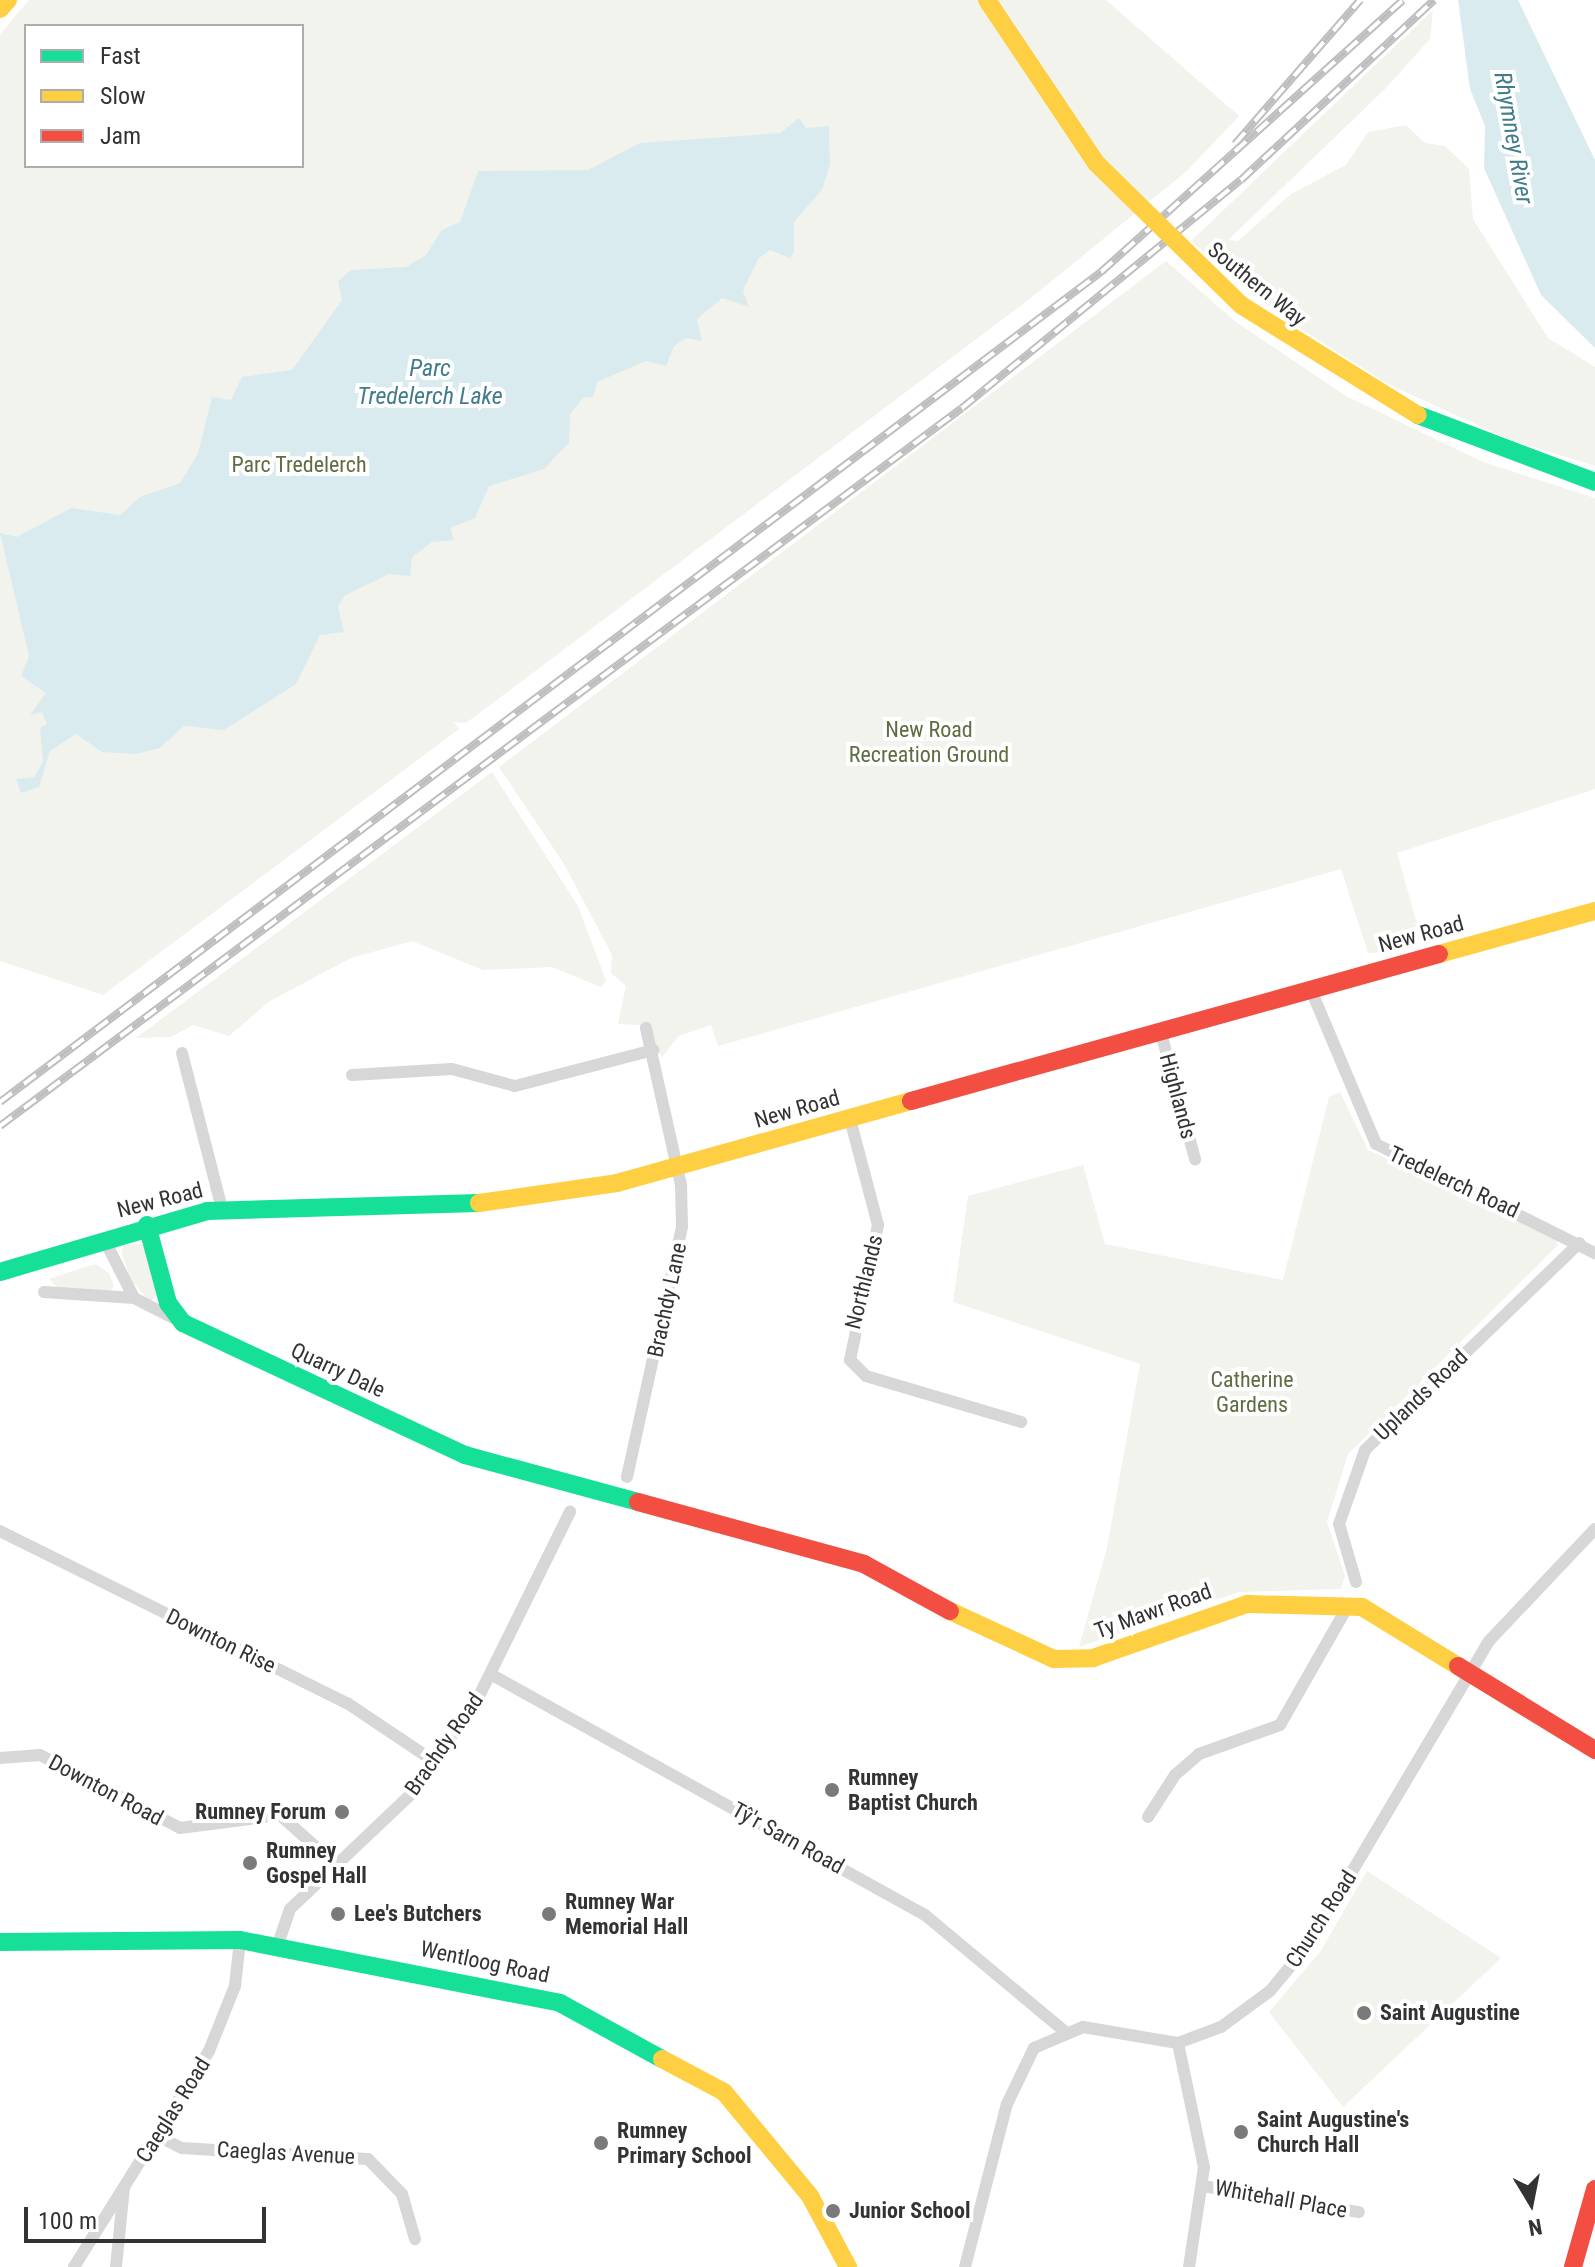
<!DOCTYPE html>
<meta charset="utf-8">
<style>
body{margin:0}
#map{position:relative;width:1595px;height:2267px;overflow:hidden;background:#fff;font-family:"Roboto Condensed",sans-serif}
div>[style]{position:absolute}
.green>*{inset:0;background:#f1f3ec}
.water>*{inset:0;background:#daebef}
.street>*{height:12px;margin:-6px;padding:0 6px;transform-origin:6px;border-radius:6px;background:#d7d7d7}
.fast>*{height:18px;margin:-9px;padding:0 9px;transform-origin:9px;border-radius:9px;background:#16e098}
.slow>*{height:18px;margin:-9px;padding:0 9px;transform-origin:9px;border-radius:9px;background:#ffcf43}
.jam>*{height:18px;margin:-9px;padding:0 9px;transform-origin:9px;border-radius:9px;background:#f24e42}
.rail>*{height:8px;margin-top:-4px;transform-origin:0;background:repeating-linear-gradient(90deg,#fff 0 15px,#bebebe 0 30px);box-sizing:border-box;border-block:2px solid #bebebe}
.fast-bridge>*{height:18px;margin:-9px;padding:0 9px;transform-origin:9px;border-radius:9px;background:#16e098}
.slow-bridge>*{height:18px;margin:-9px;padding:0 9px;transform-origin:9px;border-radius:9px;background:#ffcf43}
.dots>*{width:22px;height:22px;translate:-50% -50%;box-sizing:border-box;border:4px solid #fff;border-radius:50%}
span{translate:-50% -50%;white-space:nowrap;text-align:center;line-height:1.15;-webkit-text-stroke:8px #fff;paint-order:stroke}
.street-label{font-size:22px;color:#333}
.park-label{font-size:22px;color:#5e6d42}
.poi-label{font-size:22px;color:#333;font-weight:700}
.left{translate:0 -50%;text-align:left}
.right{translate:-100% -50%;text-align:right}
.water-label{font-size:24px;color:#417c8b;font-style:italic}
.legend{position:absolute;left:24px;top:24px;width:280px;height:144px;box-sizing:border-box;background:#fff;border:2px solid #adadad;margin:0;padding:10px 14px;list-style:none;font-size:24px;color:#333}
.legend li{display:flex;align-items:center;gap:16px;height:40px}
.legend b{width:40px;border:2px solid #adadad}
.north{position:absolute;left:1491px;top:2163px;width:80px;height:80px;-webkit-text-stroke:6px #fff;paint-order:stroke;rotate:170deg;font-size:22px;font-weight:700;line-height:32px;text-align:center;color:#333}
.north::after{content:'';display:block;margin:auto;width:28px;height:36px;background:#333;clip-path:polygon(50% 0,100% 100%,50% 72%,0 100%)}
.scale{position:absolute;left:24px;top:2207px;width:242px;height:36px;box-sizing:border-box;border:4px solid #333;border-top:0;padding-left:10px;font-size:24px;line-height:28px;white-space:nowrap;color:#333;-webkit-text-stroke:6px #fff;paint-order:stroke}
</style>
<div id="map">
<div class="green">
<div style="clip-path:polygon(evenodd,29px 0,1106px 0,1239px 116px,1187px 171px,1027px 301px,466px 723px,454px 722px,459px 729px,103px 995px,0 961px,0 34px,29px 0,26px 26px,302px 26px,302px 166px,26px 166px,26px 26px)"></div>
<div style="clip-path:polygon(1433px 10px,1430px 39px,1386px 88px,1228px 240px,1238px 241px,1291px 194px,1346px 165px,1368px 132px,1406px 125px,1425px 143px,1445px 146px,1469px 169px,1473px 219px,1548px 338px,1595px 367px,1595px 466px,1508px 439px,1388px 384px,1276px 313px,1191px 241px)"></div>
<div style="clip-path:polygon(1166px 261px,1236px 322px,1346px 396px,1483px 462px,1595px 498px,1595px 789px,1397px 853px,1421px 938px,1388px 952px,1368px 953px,1341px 869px,718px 1046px,711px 1025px,679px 1036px,662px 1057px,642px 1025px,618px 1024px,626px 986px,611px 973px,612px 955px,564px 864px,499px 767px)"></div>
<div style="clip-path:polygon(492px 772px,578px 906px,606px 981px,601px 987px,552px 967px,483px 970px,412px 941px,351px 958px,270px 1001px,229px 1036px,193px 1025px,171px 1037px,136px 1038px)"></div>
<div style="clip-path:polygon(1340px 1092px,1368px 1150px,1555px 1237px,1558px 1245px,1348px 1454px,1327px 1522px,1345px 1576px,1341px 1589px,1239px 1592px,1079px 1647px,1107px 1548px,1140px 1364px,953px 1302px,968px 1196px,1083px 1165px,1105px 1244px,1283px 1280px,1329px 1097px)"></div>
<div style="clip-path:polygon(144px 1244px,157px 1295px,150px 1302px,130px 1279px,122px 1254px,123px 1245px)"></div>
<div style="clip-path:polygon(95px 1264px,109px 1273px,114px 1286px,109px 1293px,59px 1289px,49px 1279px)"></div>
<div style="clip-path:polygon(1367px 1871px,1501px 1958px,1343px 2107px,1269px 2012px,1320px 1952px)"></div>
</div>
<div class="water">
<div style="clip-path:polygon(1458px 0,1518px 0,1595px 160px,1595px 348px,1541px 295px,1484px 168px,1485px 126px,1470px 89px)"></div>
<div style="clip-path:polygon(799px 118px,806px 128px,829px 126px,830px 164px,822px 190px,794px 222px,794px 252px,790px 258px,770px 250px,758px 259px,743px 291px,749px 307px,722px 298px,697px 319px,702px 341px,686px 338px,674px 346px,666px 366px,646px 361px,597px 382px,593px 397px,583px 398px,570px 414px,569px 443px,544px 469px,489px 486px,475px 518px,450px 528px,454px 540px,432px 542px,412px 557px,410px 576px,389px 574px,344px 596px,338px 607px,344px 632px,320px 635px,296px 684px,224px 730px,184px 726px,160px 748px,136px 754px,102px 752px,76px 734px,50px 751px,39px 787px,21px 793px,16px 779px,34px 777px,43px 762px,40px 728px,47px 724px,42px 712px,30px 715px,46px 693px,21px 676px,29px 656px,0 533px,17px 537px,71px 508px,120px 515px,140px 497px,180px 483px,198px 453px,212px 397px,231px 400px,242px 377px,292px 370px,342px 300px,338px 281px,351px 270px,406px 267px,426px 255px,442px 230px,460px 222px,478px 171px,588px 170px,640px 143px,780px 133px)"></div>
</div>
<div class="street">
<div style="left:1311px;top:990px;width:167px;rotate:67.1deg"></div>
<div style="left:1376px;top:1144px;width:245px;rotate:26.5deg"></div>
<div style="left:1161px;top:1033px;width:131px;rotate:74.9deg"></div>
<div style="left:182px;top:1053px;width:161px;rotate:75.6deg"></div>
<div style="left:352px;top:1075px;width:100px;rotate:-3.4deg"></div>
<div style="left:452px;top:1069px;width:65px;rotate:15.1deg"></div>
<div style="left:515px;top:1086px;width:143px;rotate:-14.6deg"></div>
<div style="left:850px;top:1119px;width:110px;rotate:75.2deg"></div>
<div style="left:878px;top:1225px;width:138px;rotate:101.7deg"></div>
<div style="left:850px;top:1360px;width:23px;rotate:45deg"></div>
<div style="left:866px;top:1376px;width:162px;rotate:16.5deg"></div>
<div style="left:104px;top:1239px;width:66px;rotate:63deg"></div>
<div style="left:134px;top:1298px;width:55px;rotate:27deg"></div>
<div style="left:44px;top:1292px;width:90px;rotate:3.8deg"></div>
<div style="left:627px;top:1477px;width:257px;rotate:-77.6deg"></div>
<div style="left:682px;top:1226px;width:41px;rotate:-91.4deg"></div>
<div style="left:681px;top:1185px;width:161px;rotate:-102.6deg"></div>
<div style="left:0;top:1531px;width:387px;rotate:26.4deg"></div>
<div style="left:347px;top:1703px;width:106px;rotate:33.8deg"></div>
<div style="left:1356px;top:1582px;width:60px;rotate:-106.3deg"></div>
<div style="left:1339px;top:1524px;width:78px;rotate:-70.6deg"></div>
<div style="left:1365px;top:1450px;width:298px;rotate:-44deg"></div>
<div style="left:492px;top:1675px;width:495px;rotate:29deg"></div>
<div style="left:925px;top:1915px;width:181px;rotate:39.8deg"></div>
<div style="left:0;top:1758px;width:40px;rotate:-4.3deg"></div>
<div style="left:40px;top:1755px;width:158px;rotate:27.5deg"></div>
<div style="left:180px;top:1828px;width:101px;rotate:-7.4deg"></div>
<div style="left:280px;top:1815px;width:75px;rotate:41.8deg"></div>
<div style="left:1148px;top:1817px;width:50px;rotate:-57.3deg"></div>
<div style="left:1175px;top:1775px;width:32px;rotate:-41deg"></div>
<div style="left:1199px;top:1754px;width:86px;rotate:-19.7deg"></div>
<div style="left:1280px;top:1725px;width:139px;rotate:-60.3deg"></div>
<div style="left:278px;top:1944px;width:37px;rotate:-71deg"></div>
<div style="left:290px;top:1909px;width:164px;rotate:-43.5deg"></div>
<div style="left:409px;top:1796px;width:120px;rotate:-54.9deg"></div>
<div style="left:478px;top:1698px;width:208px;rotate:-63.7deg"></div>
<div style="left:1178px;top:2043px;width:127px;rotate:78.2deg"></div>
<div style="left:1204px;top:2167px;width:101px;rotate:98.5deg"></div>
<div style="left:158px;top:2136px;width:27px;rotate:27deg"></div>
<div style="left:182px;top:2148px;width:186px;rotate:3.4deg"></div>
<div style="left:368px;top:2159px;width:49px;rotate:45.8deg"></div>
<div style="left:402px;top:2194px;width:47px;rotate:73.9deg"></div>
<div style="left:1203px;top:2186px;width:158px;rotate:9.5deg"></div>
<div style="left:74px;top:2267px;width:255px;rotate:-58deg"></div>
<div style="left:209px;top:2051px;width:70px;rotate:-68.2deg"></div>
<div style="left:235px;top:1986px;width:46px;rotate:-83.8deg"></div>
<div style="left:116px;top:2267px;width:80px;rotate:-84.3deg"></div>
<div style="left:965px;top:2267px;width:168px;rotate:-75.6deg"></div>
<div style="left:1007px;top:2104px;width:62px;rotate:-64.3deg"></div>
<div style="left:1034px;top:2048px;width:53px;rotate:-23.2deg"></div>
<div style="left:1083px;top:2027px;width:96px;rotate:9.6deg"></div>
<div style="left:1178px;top:2043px;width:46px;rotate:-20.4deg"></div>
<div style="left:1221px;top:2027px;width:61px;rotate:-36.3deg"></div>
<div style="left:1270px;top:1991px;width:61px;rotate:-50.3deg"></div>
<div style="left:1309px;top:1944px;width:352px;rotate:-59.3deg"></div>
<div style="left:1489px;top:1641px;width:154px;rotate:-46.6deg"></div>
</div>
<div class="fast">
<div style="left:147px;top:1225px;width:81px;rotate:74.9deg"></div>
<div style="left:168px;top:1303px;width:25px;rotate:53deg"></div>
<div style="left:183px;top:1323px;width:311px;rotate:25.1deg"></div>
<div style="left:465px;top:1455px;width:179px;rotate:15.2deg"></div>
<div style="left:0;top:1272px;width:216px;rotate:-16.4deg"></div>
<div style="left:207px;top:1211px;width:272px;rotate:-1.7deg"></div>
<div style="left:0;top:1942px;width:240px;rotate:-0.5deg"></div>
<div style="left:240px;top:1940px;width:326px;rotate:11.1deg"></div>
<div style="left:560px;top:2003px;width:116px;rotate:28.8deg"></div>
</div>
<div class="slow">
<div style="left:0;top:9px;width:12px;rotate:-48deg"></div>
<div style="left:1439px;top:954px;width:162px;rotate:-15.4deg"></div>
<div style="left:479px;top:1203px;width:139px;rotate:-8.2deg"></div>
<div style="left:617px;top:1183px;width:305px;rotate:-15.6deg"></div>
<div style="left:950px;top:1611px;width:115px;rotate:24.8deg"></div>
<div style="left:1054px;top:1659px;width:39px;rotate:-1deg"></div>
<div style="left:1093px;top:1658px;width:163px;rotate:-19.3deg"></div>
<div style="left:1247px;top:1604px;width:115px;rotate:1.5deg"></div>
<div style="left:1362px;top:1607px;width:113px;rotate:31.6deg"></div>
<div style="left:662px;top:2059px;width:70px;rotate:28deg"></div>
<div style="left:724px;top:2092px;width:135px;rotate:50.4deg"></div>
<div style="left:810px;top:2196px;width:81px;rotate:61.8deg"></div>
</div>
<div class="jam">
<div style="left:911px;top:1101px;width:548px;rotate:-15.56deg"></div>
<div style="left:638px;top:1502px;width:234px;rotate:15.3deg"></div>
<div style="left:864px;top:1564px;width:98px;rotate:28.7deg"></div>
<div style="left:1458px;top:1666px;width:161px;rotate:31.5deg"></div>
<div style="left:1573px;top:2267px;width:81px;rotate:-74.2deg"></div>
</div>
<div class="rail">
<div style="left:1235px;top:144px;width:191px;rotate:-49deg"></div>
<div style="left:0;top:1102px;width:1379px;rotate:-37.01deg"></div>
<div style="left:1101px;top:272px;width:406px;rotate:-42deg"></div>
<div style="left:0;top:1126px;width:1200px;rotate:-36.74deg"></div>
<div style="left:962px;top:408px;width:360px;rotate:-39.3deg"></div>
<div style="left:1241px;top:180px;width:264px;rotate:-43deg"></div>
</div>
<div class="fast-bridge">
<div style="left:1418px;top:415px;width:189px;rotate:20.7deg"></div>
</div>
<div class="slow-bridge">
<div style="left:987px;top:0;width:196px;rotate:56.2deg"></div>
<div style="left:1096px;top:163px;width:203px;rotate:44.4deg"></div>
<div style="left:1241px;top:305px;width:208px;rotate:31.9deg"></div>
</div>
<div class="dots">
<div style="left:832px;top:1790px;background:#7a7a7a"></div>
<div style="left:342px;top:1812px;background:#7a7a7a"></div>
<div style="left:250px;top:1863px;background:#7a7a7a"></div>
<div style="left:338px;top:1914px;background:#7a7a7a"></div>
<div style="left:549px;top:1914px;background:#7a7a7a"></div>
<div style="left:1364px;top:2013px;background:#7a7a7a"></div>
<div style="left:1241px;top:2132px;background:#7a7a7a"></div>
<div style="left:601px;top:2143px;background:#7a7a7a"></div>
<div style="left:833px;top:2211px;background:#7a7a7a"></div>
</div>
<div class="street-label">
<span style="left:1257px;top:284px;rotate:39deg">Southern Way</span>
<span style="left:1421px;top:934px;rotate:-15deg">New Road</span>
<span style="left:1178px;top:1096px;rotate:75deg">Highlands</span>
<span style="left:797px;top:1109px;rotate:-16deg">New Road</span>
<span style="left:1454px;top:1182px;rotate:25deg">Tredelerch Road</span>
<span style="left:160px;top:1200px;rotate:-14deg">New Road</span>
<span style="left:864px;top:1282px;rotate:-76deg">Northlands</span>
<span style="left:667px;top:1300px;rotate:-78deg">Brachdy Lane</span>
<span style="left:338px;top:1370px;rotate:25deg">Quarry Dale</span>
<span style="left:1421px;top:1395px;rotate:-44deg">Uplands Road</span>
<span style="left:1153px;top:1611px;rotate:-20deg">Ty Mawr Road</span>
<span style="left:221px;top:1641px;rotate:26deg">Downton Rise</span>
<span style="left:444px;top:1744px;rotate:-55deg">Brachdy Road</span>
<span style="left:106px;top:1790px;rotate:28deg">Downton Road</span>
<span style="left:788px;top:1838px;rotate:29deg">Tŷ'r Sarn Road</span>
<span style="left:1321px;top:1919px;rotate:-57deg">Church Road</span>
<span style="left:485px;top:1962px;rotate:12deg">Wentloog Road</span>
<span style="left:173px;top:2110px;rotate:-58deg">Caeglas Road</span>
<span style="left:286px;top:2153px;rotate:3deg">Caeglas Avenue</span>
<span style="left:1281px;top:2199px;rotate:10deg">Whitehall Place</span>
</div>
<div class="park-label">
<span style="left:299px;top:465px">Parc Tredelerch</span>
<span style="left:929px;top:742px">New Road<br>Recreation Ground</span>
<span style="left:1252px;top:1392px">Catherine<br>Gardens</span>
</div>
<div class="poi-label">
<span class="left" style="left:848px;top:1790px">Rumney<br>Baptist Church</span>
<span class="right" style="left:326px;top:1812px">Rumney Forum</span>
<span class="left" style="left:266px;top:1863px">Rumney<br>Gospel Hall</span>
<span class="left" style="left:565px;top:1914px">Rumney War<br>Memorial Hall</span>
<span class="left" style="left:354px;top:1914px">Lee's Butchers</span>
<span class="left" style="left:1380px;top:2013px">Saint Augustine</span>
<span class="left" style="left:1257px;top:2132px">Saint Augustine's<br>Church Hall</span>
<span class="left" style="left:617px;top:2143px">Rumney<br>Primary School</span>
<span class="left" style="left:849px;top:2211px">Junior School</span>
</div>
<div class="water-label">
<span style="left:1513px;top:138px;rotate:80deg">Rhymney River</span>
<span style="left:430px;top:383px">Parc<br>Tredelerch Lake</span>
</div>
<ul class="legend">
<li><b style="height:10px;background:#16e098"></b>Fast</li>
<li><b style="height:10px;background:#ffcf43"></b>Slow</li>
<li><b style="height:10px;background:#f24e42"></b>Jam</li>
</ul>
<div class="north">N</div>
<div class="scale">100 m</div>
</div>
